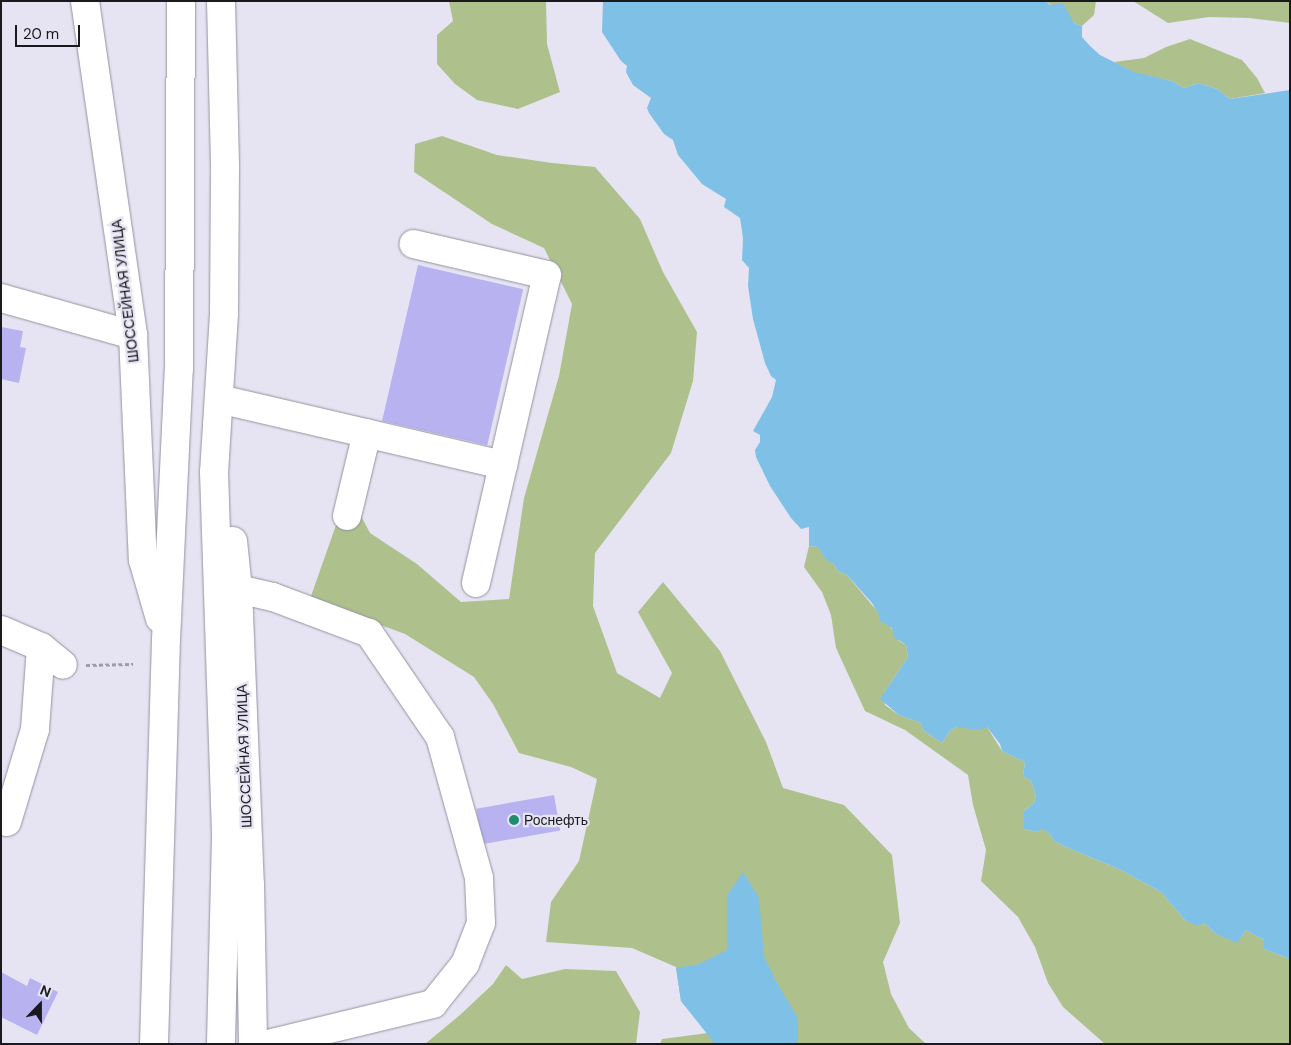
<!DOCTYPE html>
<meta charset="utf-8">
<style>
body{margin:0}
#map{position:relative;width:1291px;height:1045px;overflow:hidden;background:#e6e4f3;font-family:"DM Sans",sans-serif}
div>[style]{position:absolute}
.green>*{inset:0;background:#aec18d}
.water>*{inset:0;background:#7fc0e6}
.building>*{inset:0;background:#b8b3f0;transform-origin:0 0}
.path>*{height:3px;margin-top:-1.5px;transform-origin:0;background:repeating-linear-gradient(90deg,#9e9ca7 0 4px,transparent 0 6.5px)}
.roads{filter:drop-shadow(0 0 1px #93929f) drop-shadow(0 0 1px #93929f)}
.minor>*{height:28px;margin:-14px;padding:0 14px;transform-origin:14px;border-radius:14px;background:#fff}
.major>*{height:28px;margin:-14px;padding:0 14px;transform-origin:14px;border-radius:14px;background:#fff}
.dots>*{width:14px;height:14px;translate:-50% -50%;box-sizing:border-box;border:2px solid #e6e4f3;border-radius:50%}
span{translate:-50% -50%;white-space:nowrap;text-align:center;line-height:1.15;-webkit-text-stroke:4.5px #e6e4f3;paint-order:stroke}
.street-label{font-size:14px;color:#1a191e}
.poi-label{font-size:14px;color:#1a191e}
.left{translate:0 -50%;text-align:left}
.frame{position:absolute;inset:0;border:2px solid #1a191e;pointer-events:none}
.north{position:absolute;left:15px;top:980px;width:50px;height:50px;-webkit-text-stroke:4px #e6e4f3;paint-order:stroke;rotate:22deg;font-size:14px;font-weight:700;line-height:20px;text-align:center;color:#1a191e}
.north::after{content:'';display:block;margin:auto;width:18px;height:22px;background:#1a191e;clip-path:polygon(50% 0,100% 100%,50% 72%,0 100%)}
.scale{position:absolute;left:15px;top:25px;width:65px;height:22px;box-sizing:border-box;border:2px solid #1a191e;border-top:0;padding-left:6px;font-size:15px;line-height:18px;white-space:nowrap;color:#1a191e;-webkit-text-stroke:4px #e6e4f3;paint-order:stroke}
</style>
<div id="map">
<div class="green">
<div style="clip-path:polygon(449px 1px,546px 1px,547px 44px,560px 92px,518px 109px,477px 100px,455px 84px,437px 64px,437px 35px,453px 21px)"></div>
<div style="clip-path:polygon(1046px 1px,1096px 1px,1094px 15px,1082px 26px,1074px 23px)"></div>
<div style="clip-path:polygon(1133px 1px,1290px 1px,1290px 23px,1249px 18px,1209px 17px,1168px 23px)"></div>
<div style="clip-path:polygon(1190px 39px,1242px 60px,1257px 78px,1265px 93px,1230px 99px,1217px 89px,1199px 83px,1184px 88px,1172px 81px,1134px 73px,1114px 62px,1144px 58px,1166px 47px)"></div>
<div style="clip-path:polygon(442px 136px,497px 155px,552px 163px,595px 167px,640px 219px,663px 272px,697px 332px,693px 381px,671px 453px,595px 553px,593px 606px,617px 673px,660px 698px,672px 673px,638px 612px,663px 582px,720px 651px,766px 742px,783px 788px,844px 805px,892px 855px,900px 923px,883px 962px,891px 994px,909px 1028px,926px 1044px,660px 1044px,662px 1039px,708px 1033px,681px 1001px,676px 967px,632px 948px,546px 942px,551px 902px,579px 861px,597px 779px,571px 767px,519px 753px,493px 704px,474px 677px,405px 634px,310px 599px,348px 491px,370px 533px,417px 564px,461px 602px,509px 599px,524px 498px,559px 376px,572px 304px,544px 248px,492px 224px,414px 172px,415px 144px)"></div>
<div style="clip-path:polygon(809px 546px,818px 547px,826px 559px,834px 564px,838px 571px,847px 575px,892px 629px,899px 641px,906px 645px,908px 657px,884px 693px,885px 705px,899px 715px,921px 723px,923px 730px,942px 743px,950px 731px,956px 727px,987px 727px,1002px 751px,1025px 762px,1023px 776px,1031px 781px,1036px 796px,1034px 803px,1024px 811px,1024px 829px,1037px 832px,1042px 828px,1050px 834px,1054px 841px,1066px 847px,1121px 870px,1161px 892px,1185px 920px,1197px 925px,1204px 923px,1216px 934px,1241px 937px,1246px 930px,1264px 940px,1264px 949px,1290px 959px,1290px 1044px,1105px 1044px,1063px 1007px,1048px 983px,1035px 947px,1018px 917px,981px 881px,986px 850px,973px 805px,968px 775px,905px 730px,865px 711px,836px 648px,831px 615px,822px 592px,804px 567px)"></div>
<div style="clip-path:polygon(506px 965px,522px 979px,565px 969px,616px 971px,640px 1012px,636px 1044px,425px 1044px,460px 1015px,493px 984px)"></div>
</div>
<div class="water">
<div style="clip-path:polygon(603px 1px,1046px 1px,1050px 5px,1063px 3px,1074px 23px,1082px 26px,1082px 37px,1090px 46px,1100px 55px,1134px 72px,1172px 81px,1184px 88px,1199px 83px,1217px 89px,1230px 99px,1290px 90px,1290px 959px,1264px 949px,1264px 940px,1246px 930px,1237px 943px,1216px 934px,1204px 923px,1197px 926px,1185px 920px,1161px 892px,1121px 870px,1066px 847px,1054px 841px,1050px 834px,1042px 829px,1037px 832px,1024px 829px,1024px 811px,1034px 803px,1036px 796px,1031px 781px,1023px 776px,1025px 762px,1002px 751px,1000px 744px,987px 727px,980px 730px,956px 727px,950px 731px,942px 743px,923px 730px,921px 723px,899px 715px,880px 699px,908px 657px,906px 645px,894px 637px,892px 628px,880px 621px,879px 615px,872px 603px,847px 575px,838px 571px,834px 564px,826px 560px,818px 547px,809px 546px,809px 527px,801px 529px,791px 518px,770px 486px,756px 457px,755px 450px,760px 442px,760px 435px,753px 431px,772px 397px,776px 380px,771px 376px,765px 363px,753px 319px,748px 286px,749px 268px,742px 260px,743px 238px,740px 218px,724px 207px,726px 199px,702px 184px,678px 155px,673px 140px,664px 134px,649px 113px,647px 108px,651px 98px,633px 85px,626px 72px,627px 66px,621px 61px,602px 32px)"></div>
<div style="clip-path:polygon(743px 872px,759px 898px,764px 956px,777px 983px,798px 1018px,798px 1044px,715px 1044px,681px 1001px,676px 968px,699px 964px,727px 950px,727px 895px)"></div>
</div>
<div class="building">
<div style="left:418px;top:265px;width:108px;height:160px;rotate:13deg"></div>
<div style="clip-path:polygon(1px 327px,23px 331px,20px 347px,26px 348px,19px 383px,1px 379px)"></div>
<div style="left:554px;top:795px;width:36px;height:79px;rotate:80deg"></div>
<div style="clip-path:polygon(1px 972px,27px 986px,30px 978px,58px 992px,37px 1035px,1px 1017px)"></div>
</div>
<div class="path">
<div style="left:86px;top:665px;width:47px;rotate:-1.2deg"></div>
</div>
<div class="roads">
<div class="minor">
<div style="left:1px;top:298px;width:137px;rotate:15.7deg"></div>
<div style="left:219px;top:399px;width:292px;rotate:13.1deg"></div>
<div style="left:503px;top:465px;width:195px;rotate:-77deg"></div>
<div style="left:547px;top:275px;width:137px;rotate:-166.9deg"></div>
<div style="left:347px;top:516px;width:85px;rotate:-76.5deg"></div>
<div style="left:476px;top:583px;width:121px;rotate:-77.1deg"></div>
<div style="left:238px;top:589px;width:36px;rotate:13deg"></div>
<div style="left:273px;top:597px;width:103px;rotate:20.6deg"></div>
<div style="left:369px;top:633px;width:126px;rotate:55.7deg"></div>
<div style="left:440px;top:737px;width:146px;rotate:74.5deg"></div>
<div style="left:479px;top:878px;width:45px;rotate:87.5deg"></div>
<div style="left:481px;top:923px;width:44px;rotate:111.3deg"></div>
<div style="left:465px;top:964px;width:51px;rotate:128.7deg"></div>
<div style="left:433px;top:1004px;width:170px;rotate:166.4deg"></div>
<div style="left:1px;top:630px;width:43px;rotate:23deg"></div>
<div style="left:41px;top:647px;width:28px;rotate:39deg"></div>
<div style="left:7px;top:822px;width:97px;rotate:-73.2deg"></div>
<div style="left:35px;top:729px;width:82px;rotate:-85.8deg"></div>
</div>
<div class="major">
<div style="left:85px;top:1px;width:337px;rotate:81.8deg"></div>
<div style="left:133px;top:335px;width:225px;rotate:87.5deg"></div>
<div style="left:143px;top:560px;width:61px;rotate:73.9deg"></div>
<div style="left:221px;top:1px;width:168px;rotate:88.6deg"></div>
<div style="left:225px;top:169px;width:145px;rotate:90.4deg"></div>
<div style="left:224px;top:314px;width:158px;rotate:93.6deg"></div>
<div style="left:214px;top:472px;width:365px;rotate:88.1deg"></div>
<div style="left:226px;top:837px;width:207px;rotate:91.4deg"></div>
<div style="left:233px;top:541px;width:48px;rotate:84.1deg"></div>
<div style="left:238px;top:589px;width:295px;rotate:87.7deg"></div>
<div style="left:250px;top:884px;width:160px;rotate:88.9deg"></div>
<div style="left:154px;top:1044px;width:404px;rotate:-88.3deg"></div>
<div style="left:166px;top:640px;width:271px;rotate:-87.3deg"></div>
<div style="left:179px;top:369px;width:368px;rotate:-89.7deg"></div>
</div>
</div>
<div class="dots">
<div style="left:514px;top:820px;background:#1d8d6e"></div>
</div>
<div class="street-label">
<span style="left:125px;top:291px;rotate:-97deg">ШОССЕЙНАЯ УЛИЦА</span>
<span style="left:244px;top:756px;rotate:-92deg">ШОССЕЙНАЯ УЛИЦА</span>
</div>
<div class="poi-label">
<span class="left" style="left:524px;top:820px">Роснефть</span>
</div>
<div class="frame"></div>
<div class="north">N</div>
<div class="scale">20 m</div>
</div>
